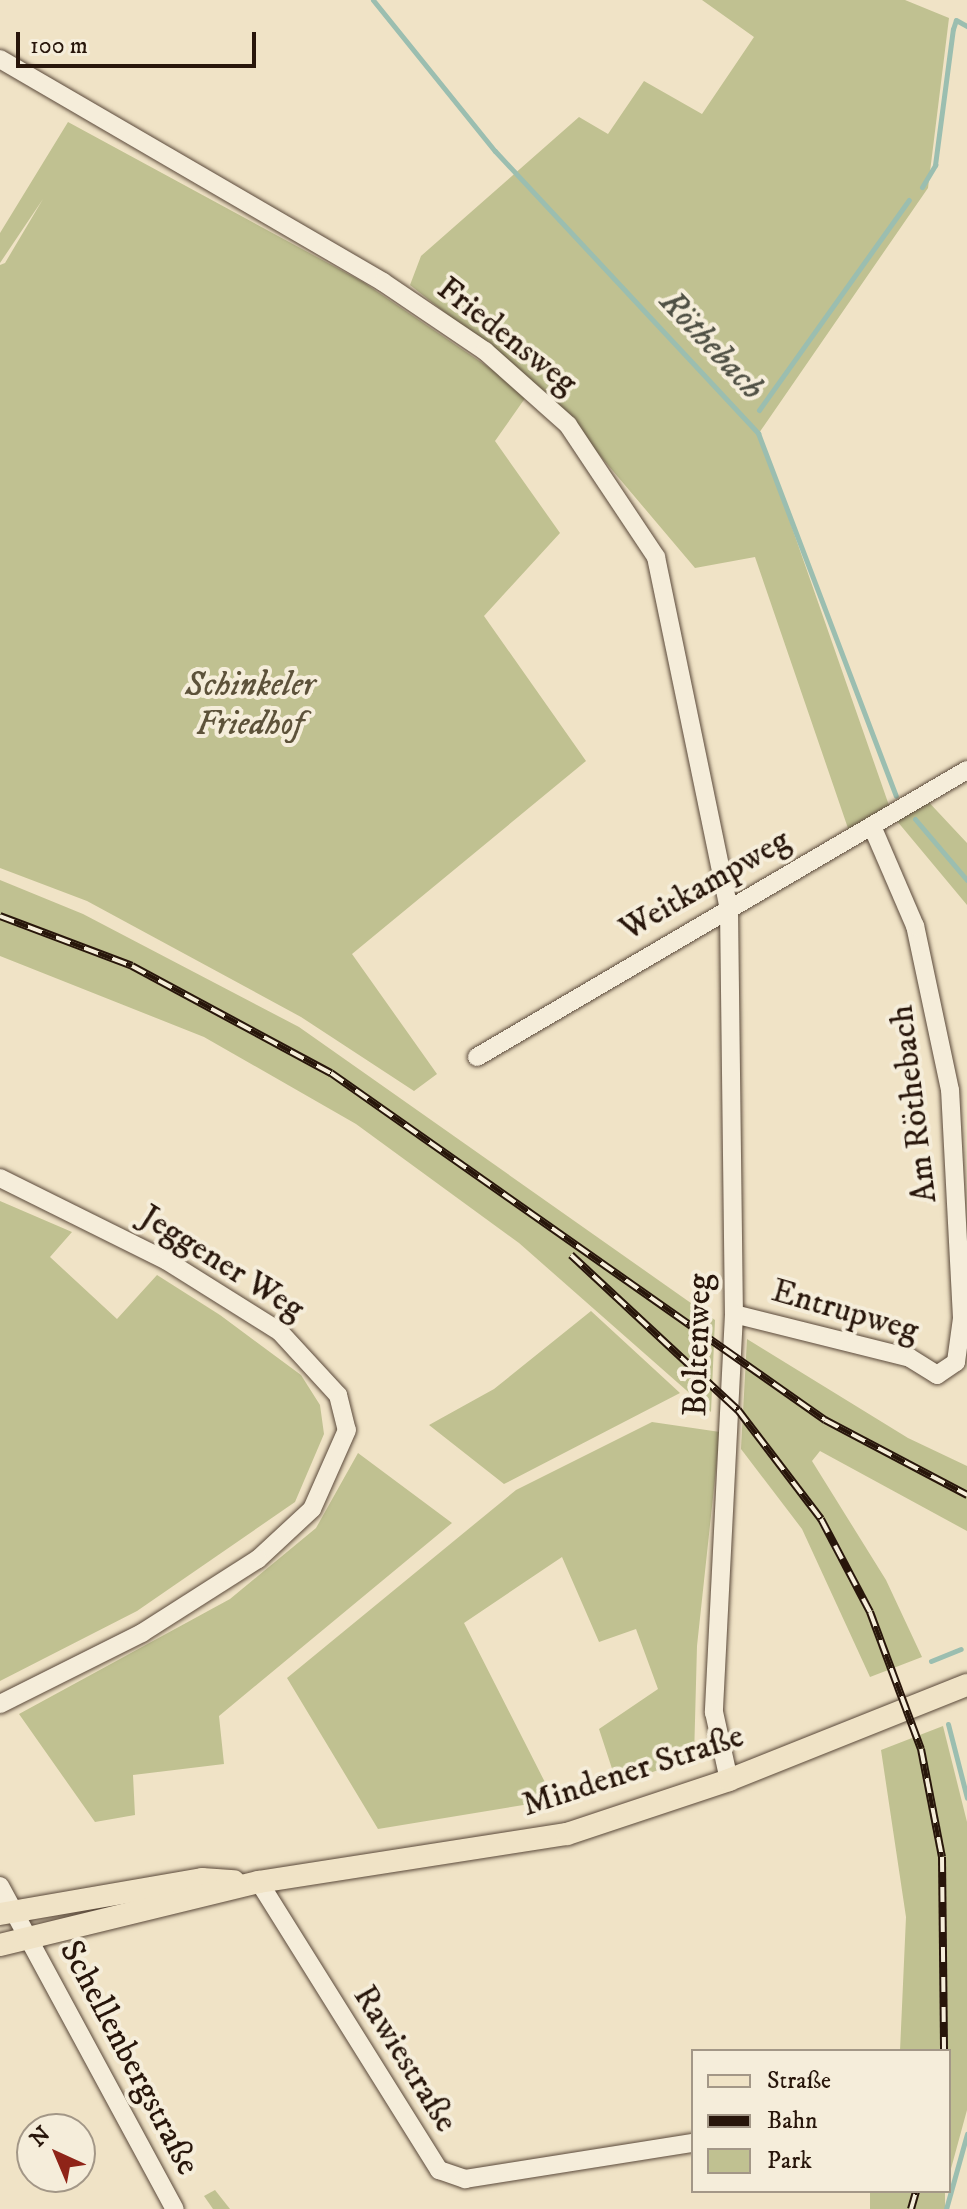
<!DOCTYPE html>
<meta charset="utf-8">
<style>
body{margin:0}
#map{position:relative;width:967px;height:2209px;overflow:hidden;background:#f0e3c6;font-family:"IM FELL DW Pica",serif}
div>[style]{position:absolute}
.green>*{inset:0;background:#c0c191;transform-origin:0 0}
.stream>*{height:5px;margin:-2.5px;padding:0 2.5px;transform-origin:2.5px;border-radius:2.5px;background:#9bbeb0}
.roads{filter:drop-shadow(0 0 2px #5a493a) drop-shadow(0 0 2px #5a493a)}
.minor>*{height:18px;margin:-9px;padding:0 9px;transform-origin:9px;border-radius:9px;background:#f5edda}
.major>*{height:22px;margin:-11px;padding:0 11px;transform-origin:11px;border-radius:11px;background:#f0e3c6}
.rail>*{height:8px;margin-top:-4px;transform-origin:0;background:repeating-linear-gradient(90deg,#f5edda 0 15px,#28160b 0 30px);box-sizing:border-box;border-block:2px solid #28160b}
span{translate:-50% -50%;white-space:nowrap;text-align:center;line-height:1.15;-webkit-text-stroke:8px #f5edda;paint-order:stroke}
.street-label{font-size:34px;color:#28160b}
.park-label{font-size:34px;color:#5d523a;font-style:italic}
.water-label{font-size:36px;color:#505145;font-style:italic}
.legend{position:absolute;left:691px;top:2049px;width:260px;height:144px;box-sizing:border-box;background:#f5edda;border:2px solid #a39787;margin:0;padding:10px 14px;list-style:none;font-size:24px;color:#28160b}
.legend li{display:flex;align-items:center;gap:16px;height:40px}
.legend b{width:40px;border:2px solid #a39787}
.north{position:absolute;left:16px;top:2113px;width:80px;height:80px;box-sizing:border-box;background:#f5edda;border:2px solid #a39787;border-radius:50%;rotate:316deg;font-size:22px;font-weight:700;line-height:32px;text-align:center;color:#28160b}
.north::after{content:'';display:block;margin:auto;width:28px;height:36px;background:#8f2418;clip-path:polygon(50% 0,100% 100%,50% 72%,0 100%)}
.scale{position:absolute;left:16px;top:32px;width:240px;height:36px;box-sizing:border-box;border:4px solid #28160b;border-top:0;padding-left:10px;font-size:24px;line-height:28px;white-space:nowrap;color:#28160b;-webkit-text-stroke:6px #f5edda;paint-order:stroke}
</style>
<div id="map">
<div class="green">
<div style="clip-path:polygon(702px 0,905px 0,949px 18px,928px 188px,759px 433px,892px 814px,923px 796px,967px 843px,967px 905px,892px 815px,851px 837px,755px 557px,695px 568px,547px 393px,410px 285px,421px 256px,579px 117px,608px 134px,644px 81px,702px 114px,754px 37px)"></div>
<div style="clip-path:polygon(68px 122px,363px 282px,528px 394px,495px 441px,560px 533px,484px 616px,586px 761px,352px 954px,437px 1074px,414px 1091px,301px 1017px,87px 901px,0 868px,0 265px,5px 263px,43px 199px,0 263px,0 233px)"></div>
<div style="clip-path:polygon(0 880px,83px 914px,299px 1027px,715px 1320px,711px 1412px,519px 1243px,356px 1124px,204px 1037px,0 956px)"></div>
<div style="clip-path:polygon(0 1201px,72px 1232px,50px 1257px,117px 1319px,157px 1275px,220px 1315px,301px 1375px,320px 1405px,324px 1434px,295px 1502px,137px 1611px,0 1681px)"></div>
<div style="clip-path:polygon(591px 1311px,680px 1393px,504px 1484px,429px 1425px,494px 1389px)"></div>
<div style="clip-path:polygon(747px 1339px,908px 1438px,967px 1466px,967px 1531px,820px 1451px,812px 1461px,886px 1580px,922px 1657px,870px 1677px,802px 1529px,741px 1449px)"></div>
<div style="clip-path:polygon(652px 1422px,720px 1432px,697px 1646px,694px 1758px,617px 1784px,599px 1729px,658px 1689px,636px 1629px,599px 1642px,562px 1557px,464px 1623px,554px 1800px,378px 1829px,287px 1678px,516px 1490px)"></div>
<div style="clip-path:polygon(358px 1453px,452px 1523px,219px 1716px,224px 1764px,133px 1775px,135px 1815px,95px 1822px,19px 1714px,230px 1599px,316px 1528px)"></div>
<div style="clip-path:polygon(943px 1726px,967px 1822px,967px 2110px,949px 2176px,949px 2051px,900px 2051px,906px 1917px,881px 1750px)"></div>
<div style="clip-path:polygon(215px 2190px,230px 2209px,213px 2209px,204px 2196px)"></div>
<div style="left:870px;top:2191px;width:75px;height:19px"></div>
</div>
<div class="stream">
<div style="left:373px;top:0;width:194px;rotate:51.1deg"></div>
<div style="left:495px;top:151px;width:386px;rotate:47deg"></div>
<div style="left:758px;top:433px;width:388px;rotate:69.2deg"></div>
<div style="left:922px;top:187px;width:26px;rotate:-59deg"></div>
<div style="left:935px;top:165px;width:137px;rotate:-82.5deg"></div>
<div style="left:953px;top:29px;width:9px;rotate:-72deg"></div>
<div style="left:956px;top:20px;width:13px;rotate:29deg"></div>
<div style="left:759px;top:410px;width:258px;rotate:-54.5deg"></div>
<div style="left:915px;top:819px;width:80px;rotate:49.6deg"></div>
<div style="left:931px;top:1661px;width:32px;rotate:-22deg"></div>
<div style="left:948px;top:1724px;width:76px;rotate:75.6deg"></div>
<div style="left:946px;top:2209px;width:78px;rotate:-74.4deg"></div>
</div>
<div class="roads">
<div class="minor">
<div style="left:0;top:59px;width:443px;rotate:30.2deg"></div>
<div style="left:383px;top:282px;width:123px;rotate:34.1deg"></div>
<div style="left:485px;top:351px;width:111px;rotate:41.7deg"></div>
<div style="left:568px;top:425px;width:159px;rotate:56.3deg"></div>
<div style="left:656px;top:557px;width:359px;rotate:78.3deg"></div>
<div style="left:729px;top:909px;width:405px;rotate:89.3deg"></div>
<div style="left:734px;top:1314px;width:399px;rotate:92.9deg"></div>
<div style="left:714px;top:1712px;width:70px;rotate:77.6deg"></div>
<div style="left:477px;top:1057px;width:568px;rotate:-30.36deg"></div>
<div style="left:0;top:1178px;width:186px;rotate:26.4deg"></div>
<div style="left:167px;top:1261px;width:133px;rotate:32.1deg"></div>
<div style="left:280px;top:1332px;width:86px;rotate:47.4deg"></div>
<div style="left:338px;top:1395px;width:36px;rotate:76deg"></div>
<div style="left:347px;top:1430px;width:86px;rotate:113.9deg"></div>
<div style="left:312px;top:1509px;width:74px;rotate:137.2deg"></div>
<div style="left:258px;top:1559px;width:138px;rotate:147.5deg"></div>
<div style="left:142px;top:1633px;width:159px;rotate:153.4deg"></div>
<div style="left:734px;top:1314px;width:181px;rotate:14deg"></div>
<div style="left:910px;top:1358px;width:32px;rotate:32deg"></div>
<div style="left:937px;top:1375px;width:23px;rotate:-34deg"></div>
<div style="left:956px;top:1362px;width:44px;rotate:-82.2deg"></div>
<div style="left:962px;top:1318px;width:228px;rotate:-93deg"></div>
<div style="left:950px;top:1090px;width:168px;rotate:-102deg"></div>
<div style="left:915px;top:926px;width:109px;rotate:-113.3deg"></div>
<div style="left:259px;top:1882px;width:340px;rotate:58deg"></div>
<div style="left:439px;top:2170px;width:28px;rotate:19deg"></div>
<div style="left:465px;top:2179px;width:231px;rotate:-9deg"></div>
<div style="left:0;top:1886px;width:367px;rotate:61.6deg"></div>
</div>
<div class="major">
<div style="left:0;top:1914px;width:205px;rotate:-9.8deg"></div>
<div style="left:202px;top:1879px;width:32px;rotate:4deg"></div>
<div style="left:0;top:1945px;width:267px;rotate:-13.7deg"></div>
<div style="left:259px;top:1882px;width:312px;rotate:-8.9deg"></div>
<div style="left:567px;top:1834px;width:171px;rotate:-18.4deg"></div>
<div style="left:729px;top:1780px;width:256px;rotate:-21.8deg"></div>
</div>
</div>
<div class="rail">
<div style="left:0;top:916px;width:141px;rotate:20.7deg"></div>
<div style="left:132px;top:966px;width:226px;rotate:28.3deg"></div>
<div style="left:331px;top:1073px;width:604px;rotate:35.09deg"></div>
<div style="left:825px;top:1420px;width:161px;rotate:27.8deg"></div>
<div style="left:571px;top:1255px;width:228px;rotate:42.9deg"></div>
<div style="left:738px;top:1410px;width:137px;rotate:52.7deg"></div>
<div style="left:821px;top:1519px;width:105px;rotate:62.2deg"></div>
<div style="left:870px;top:1612px;width:146px;rotate:69.6deg"></div>
<div style="left:921px;top:1749px;width:110px;rotate:79deg"></div>
<div style="left:942px;top:1857px;width:194px;rotate:89.4deg"></div>
<div style="left:911px;top:2209px;width:19px;rotate:-74deg"></div>
</div>
<div class="street-label">
<span style="left:507px;top:336px;rotate:38deg">Friedensweg</span>
<span style="left:705px;top:885px;rotate:-30deg">Weitkampweg</span>
<span style="left:914px;top:1104px;rotate:-97deg">Am Röthebach</span>
<span style="left:222px;top:1263px;rotate:32deg">Jeggener Weg</span>
<span style="left:845px;top:1311px;rotate:16deg">Entrupweg</span>
<span style="left:698px;top:1345px;rotate:-88deg">Boltenweg</span>
<span style="left:633px;top:1771px;rotate:-18deg">Mindener Straße</span>
<span style="left:129px;top:2058px;rotate:62deg">Schellenbergstraße</span>
<span style="left:405px;top:2059px;rotate:58deg">Rawiestraße</span>
</div>
<div class="park-label">
<span style="left:250px;top:705px">Schinkeler<br>Friedhof</span>
</div>
<div class="water-label">
<span style="left:712px;top:345px;rotate:47deg">Röthebach</span>
</div>
<ul class="legend">
<li><b style="height:10px;background:#f0e3c6"></b>Straße</li>
<li><b style="height:10px;background:#28160b"></b>Bahn</li>
<li><b style="height:22px;background:#c0c191"></b>Park</li>
</ul>
<div class="north">N</div>
<div class="scale">100 m</div>
</div>
